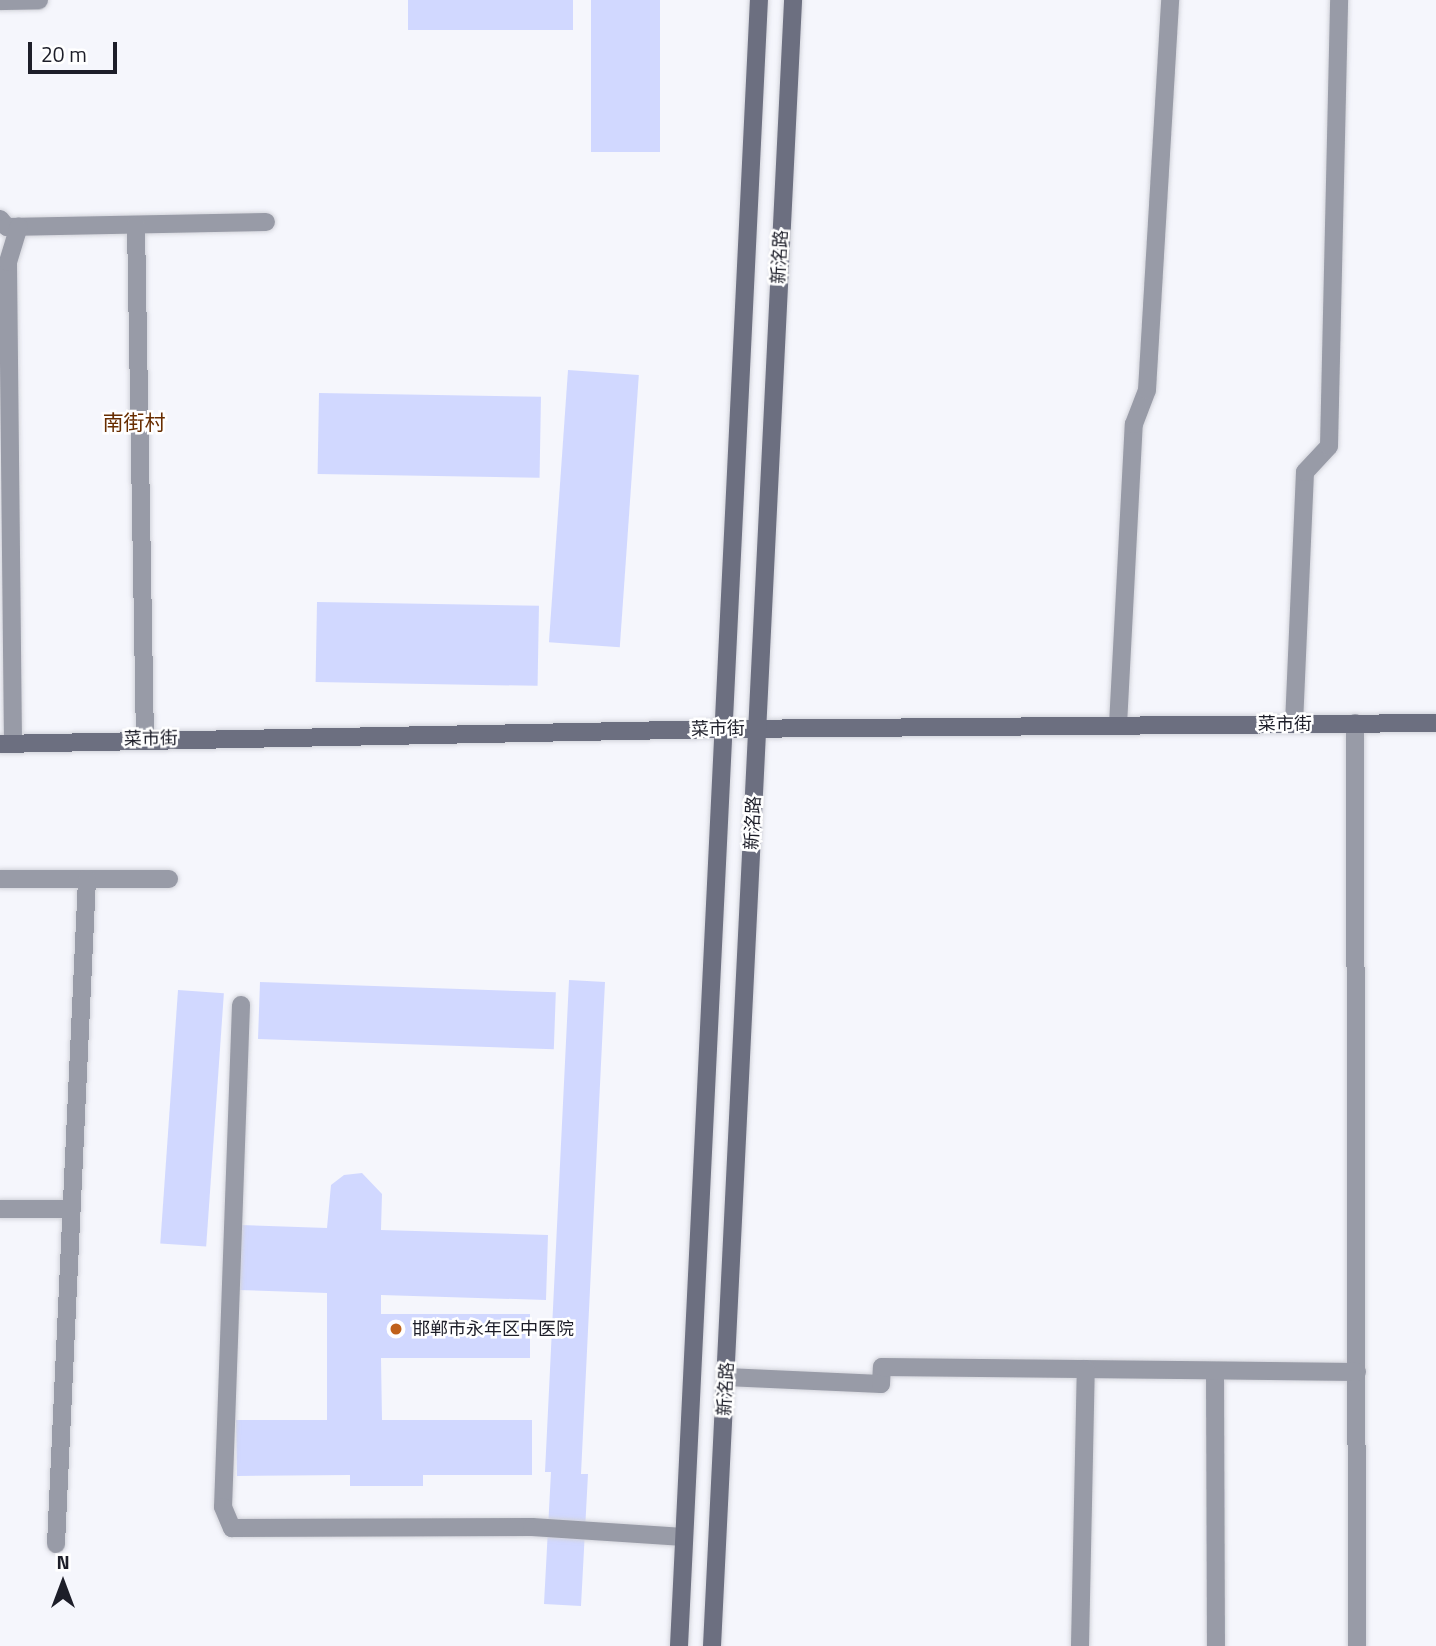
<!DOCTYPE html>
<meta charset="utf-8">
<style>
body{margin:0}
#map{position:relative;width:1436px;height:1646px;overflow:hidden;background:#f5f6fc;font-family:"Titillium Web","Noto Sans SC",sans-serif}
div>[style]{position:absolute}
.building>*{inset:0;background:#d1d8ff;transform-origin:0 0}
.roads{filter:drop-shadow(0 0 2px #d2d3da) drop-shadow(0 0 2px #d2d3da)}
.lane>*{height:18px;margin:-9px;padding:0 9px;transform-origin:9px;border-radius:9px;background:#989ba7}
.secondary>*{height:18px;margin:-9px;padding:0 9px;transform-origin:9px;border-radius:9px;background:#6c6f80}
.dots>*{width:19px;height:19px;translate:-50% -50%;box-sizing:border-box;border:4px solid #fff;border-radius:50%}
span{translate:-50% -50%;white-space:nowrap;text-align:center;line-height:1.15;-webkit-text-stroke:5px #fff;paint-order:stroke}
.street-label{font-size:18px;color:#1d1e29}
.poi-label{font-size:18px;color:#1d1e29}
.left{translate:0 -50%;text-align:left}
.quarter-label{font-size:21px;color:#682d00}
.north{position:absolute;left:28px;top:1548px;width:70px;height:70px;-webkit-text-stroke:5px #fff;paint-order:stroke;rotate:0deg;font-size:19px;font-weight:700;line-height:28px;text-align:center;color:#1d1e29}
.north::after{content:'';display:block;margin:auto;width:24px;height:32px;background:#1d1e29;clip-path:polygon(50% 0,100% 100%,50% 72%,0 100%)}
.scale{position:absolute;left:28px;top:42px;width:89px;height:32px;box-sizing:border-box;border:4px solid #1d1e29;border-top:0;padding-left:9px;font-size:21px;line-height:24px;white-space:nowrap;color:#1d1e29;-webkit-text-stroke:5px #fff;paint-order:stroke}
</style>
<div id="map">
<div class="building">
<div style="left:408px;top:0;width:165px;height:30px"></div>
<div style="left:591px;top:0;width:69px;height:152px"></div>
<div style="left:568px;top:370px;width:71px;height:273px;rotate:4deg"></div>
<div style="left:319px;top:393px;width:222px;height:81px;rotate:1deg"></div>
<div style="left:317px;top:602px;width:222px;height:80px;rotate:1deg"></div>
<div style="clip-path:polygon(569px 980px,605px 982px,581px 1474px,588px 1474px,581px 1606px,544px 1604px,551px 1472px,545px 1472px)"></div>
<div style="left:260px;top:982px;width:296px;height:57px;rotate:2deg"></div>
<div style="left:178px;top:990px;width:46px;height:254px;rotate:4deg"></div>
<div style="clip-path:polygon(362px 1173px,382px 1194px,381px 1230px,548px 1235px,546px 1300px,381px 1295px,381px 1314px,530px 1314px,530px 1358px,381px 1358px,382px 1420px,532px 1420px,532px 1475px,423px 1475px,423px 1486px,350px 1486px,350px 1475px,237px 1476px,236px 1420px,327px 1420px,327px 1293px,238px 1290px,240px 1225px,327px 1228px,331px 1185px,344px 1175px)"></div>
</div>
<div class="roads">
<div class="lane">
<div style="left:0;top:1px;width:39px;rotate:-1deg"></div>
<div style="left:0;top:219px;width:11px;rotate:49deg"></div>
<div style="left:7px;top:227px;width:259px;rotate:-1.1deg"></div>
<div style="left:136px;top:225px;width:514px;rotate:89deg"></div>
<div style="left:1355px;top:723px;width:923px;rotate:89.88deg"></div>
<div style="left:1294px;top:724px;width:252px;rotate:-87.5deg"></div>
<div style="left:1305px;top:472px;width:35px;rotate:-47deg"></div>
<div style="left:1329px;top:446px;width:446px;rotate:-88.7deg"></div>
<div style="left:1118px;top:725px;width:301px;rotate:-87deg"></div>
<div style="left:1134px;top:424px;width:36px;rotate:-69deg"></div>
<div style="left:1147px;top:390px;width:391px;rotate:-86.6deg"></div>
<div style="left:13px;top:743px;width:481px;rotate:-90.6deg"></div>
<div style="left:8px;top:262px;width:37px;rotate:-73deg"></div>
<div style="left:0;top:879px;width:169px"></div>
<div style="left:241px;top:1005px;width:502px;rotate:92.05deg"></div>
<div style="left:223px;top:1507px;width:23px;rotate:67deg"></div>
<div style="left:232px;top:1528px;width:300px;rotate:-0.2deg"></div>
<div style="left:532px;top:1527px;width:152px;rotate:3.8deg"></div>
<div style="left:0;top:1209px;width:70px"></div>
<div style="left:1215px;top:1371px;width:275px;rotate:89.8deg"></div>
<div style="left:726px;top:1377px;width:155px;rotate:2.6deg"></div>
<div style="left:881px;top:1384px;width:17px;rotate:-87deg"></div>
<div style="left:882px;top:1367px;width:475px;rotate:0.6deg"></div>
<div style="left:56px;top:1544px;width:666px;rotate:-87.33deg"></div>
<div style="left:1080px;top:1646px;width:277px;rotate:-88.8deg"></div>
</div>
<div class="secondary">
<div style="left:0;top:744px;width:724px;rotate:-1.19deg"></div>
<div style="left:724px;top:729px;width:712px;rotate:-0.48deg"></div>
<div style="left:679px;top:1646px;width:1648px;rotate:-87.22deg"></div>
<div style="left:712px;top:1646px;width:1648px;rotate:-87.18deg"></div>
</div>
</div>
<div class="dots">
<div style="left:396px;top:1329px;background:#c0611b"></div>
</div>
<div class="street-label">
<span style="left:780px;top:257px;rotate:-87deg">新洺路</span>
<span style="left:1285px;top:724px">菜市街</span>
<span style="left:718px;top:729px;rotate:-1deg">菜市街</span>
<span style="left:151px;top:739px;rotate:-1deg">菜市街</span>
<span style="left:753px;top:823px;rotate:-87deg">新洺路</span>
<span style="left:726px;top:1389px;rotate:-87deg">新洺路</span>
</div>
<div class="poi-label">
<span class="left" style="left:412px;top:1329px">邯郸市永年区中医院</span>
</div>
<div class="quarter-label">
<span style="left:134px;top:422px">南街村</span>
</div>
<div class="north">N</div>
<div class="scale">20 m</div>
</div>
